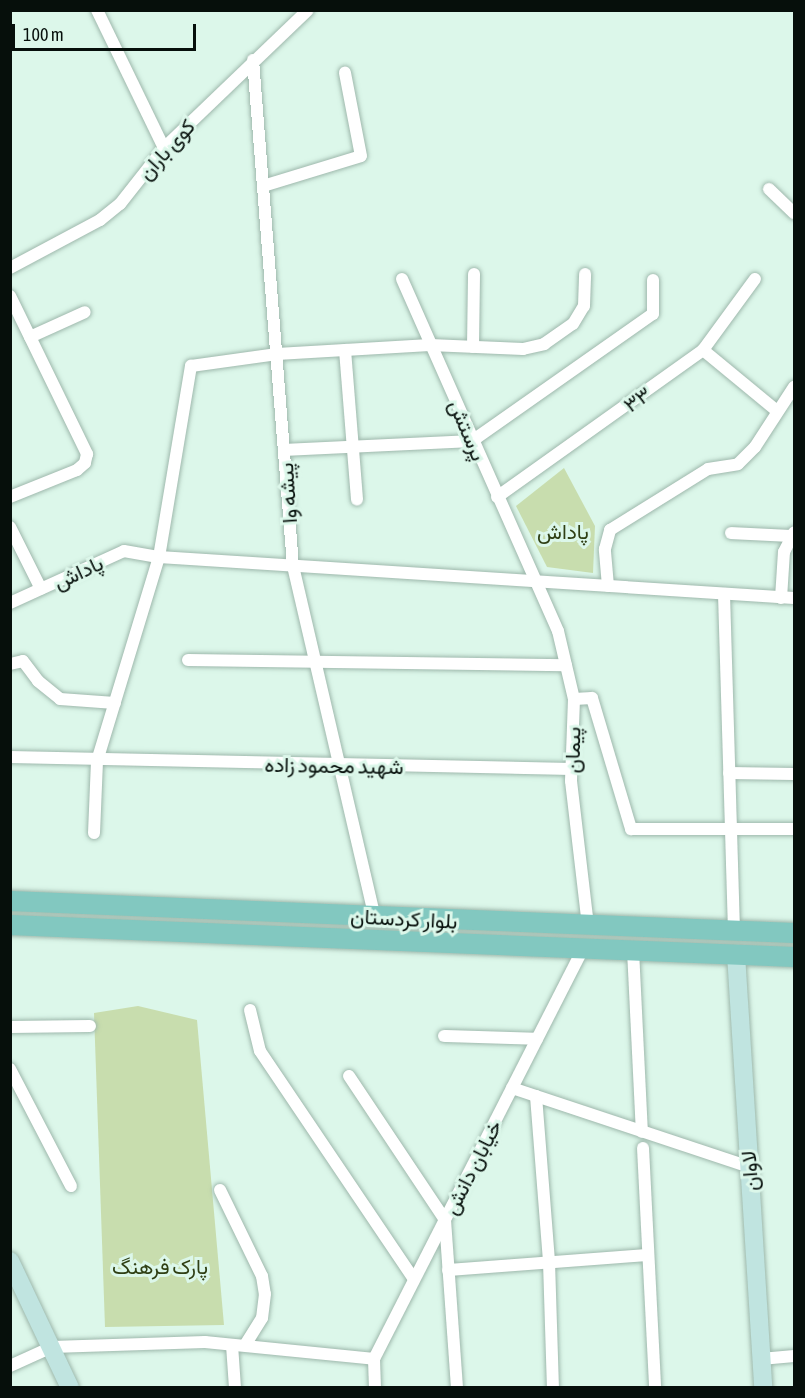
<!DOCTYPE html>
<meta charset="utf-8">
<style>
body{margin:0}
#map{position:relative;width:805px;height:1398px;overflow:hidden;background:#dcf7ea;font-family:"Asap Condensed",Vazirmatn,sans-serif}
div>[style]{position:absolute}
.green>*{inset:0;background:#c8ddae}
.roads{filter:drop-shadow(0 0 2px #9eb8ac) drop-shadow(0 0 2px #9eb8ac)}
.street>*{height:12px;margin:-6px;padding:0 6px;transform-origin:6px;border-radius:6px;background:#fff}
.secondary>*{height:18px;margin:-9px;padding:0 9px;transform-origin:9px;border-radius:9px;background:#c0e4e0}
.primary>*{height:20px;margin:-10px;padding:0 10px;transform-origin:10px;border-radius:10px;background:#82c8c0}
span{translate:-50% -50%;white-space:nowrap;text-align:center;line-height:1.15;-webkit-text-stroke:6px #dcf7ea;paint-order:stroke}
.street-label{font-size:21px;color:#060f0b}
.park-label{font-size:21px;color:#2f3f14}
.frame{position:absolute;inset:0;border:12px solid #060f0b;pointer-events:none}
.scale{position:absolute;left:12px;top:24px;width:184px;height:27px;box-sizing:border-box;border:3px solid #060f0b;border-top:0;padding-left:8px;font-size:18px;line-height:21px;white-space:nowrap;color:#060f0b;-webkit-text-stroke:4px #dcf7ea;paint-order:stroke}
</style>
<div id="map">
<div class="green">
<div style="clip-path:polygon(564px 468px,595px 526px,593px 573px,547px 567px,516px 506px)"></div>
<div style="clip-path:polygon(138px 1006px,197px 1020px,224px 1325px,105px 1327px,94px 1013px)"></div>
</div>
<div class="roads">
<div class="street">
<div style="left:97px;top:10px;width:153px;rotate:64.1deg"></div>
<div style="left:253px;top:60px;width:508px;rotate:85.48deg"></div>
<div style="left:293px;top:566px;width:360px;rotate:76.9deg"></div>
<div style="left:263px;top:186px;width:102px;rotate:-17deg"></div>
<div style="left:361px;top:156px;width:85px;rotate:-100.9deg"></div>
<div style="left:769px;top:189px;width:35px;rotate:44deg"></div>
<div style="left:10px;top:268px;width:102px;rotate:-28.1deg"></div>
<div style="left:100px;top:220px;width:26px;rotate:-39deg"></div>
<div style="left:120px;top:204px;width:71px;rotate:-51.8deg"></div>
<div style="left:164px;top:148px;width:199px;rotate:-43.8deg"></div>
<div style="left:402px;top:279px;width:385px;rotate:66.1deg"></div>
<div style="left:558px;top:631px;width:70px;rotate:76.8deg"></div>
<div style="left:574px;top:699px;width:82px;rotate:92.1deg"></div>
<div style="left:571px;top:781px;width:145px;rotate:83.3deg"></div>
<div style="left:10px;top:296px;width:176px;rotate:64deg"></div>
<div style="left:87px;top:454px;width:9px;rotate:103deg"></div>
<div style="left:85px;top:463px;width:11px;rotate:139deg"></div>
<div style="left:77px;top:470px;width:72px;rotate:158.1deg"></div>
<div style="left:30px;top:337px;width:60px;rotate:-24.4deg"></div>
<div style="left:473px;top:347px;width:73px;rotate:-89.2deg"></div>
<div style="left:345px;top:350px;width:150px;rotate:85.4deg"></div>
<div style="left:703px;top:350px;width:96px;rotate:39.5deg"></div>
<div style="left:284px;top:450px;width:188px;rotate:-2.7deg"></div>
<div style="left:472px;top:441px;width:221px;rotate:-35.1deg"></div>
<div style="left:653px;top:314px;width:34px;rotate:-90deg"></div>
<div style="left:497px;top:497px;width:253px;rotate:-35.5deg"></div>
<div style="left:703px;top:350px;width:88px;rotate:-53.8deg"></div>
<div style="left:10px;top:527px;width:69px;rotate:63.4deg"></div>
<div style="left:731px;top:533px;width:59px;rotate:2.9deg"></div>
<div style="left:608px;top:586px;width:37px;rotate:-95deg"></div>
<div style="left:605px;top:549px;width:20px;rotate:-75deg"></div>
<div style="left:610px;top:530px;width:115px;rotate:-31.9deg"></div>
<div style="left:708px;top:469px;width:30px;rotate:-9deg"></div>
<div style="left:738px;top:464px;width:24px;rotate:-45deg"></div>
<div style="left:755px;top:447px;width:72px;rotate:-57deg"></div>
<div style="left:724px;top:594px;width:337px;rotate:88.3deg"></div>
<div style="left:781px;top:598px;width:46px;rotate:-86.3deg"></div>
<div style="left:784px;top:552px;width:22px;rotate:-63deg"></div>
<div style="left:10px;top:603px;width:125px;rotate:-24.5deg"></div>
<div style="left:124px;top:551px;width:36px;rotate:10deg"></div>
<div style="left:159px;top:557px;width:636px;rotate:3.69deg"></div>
<div style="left:188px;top:660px;width:378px;rotate:0.8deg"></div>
<div style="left:10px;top:664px;width:13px;rotate:-13deg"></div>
<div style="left:23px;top:661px;width:25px;rotate:53deg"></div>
<div style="left:38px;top:681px;width:28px;rotate:39deg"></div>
<div style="left:60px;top:699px;width:55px;rotate:4.2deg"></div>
<div style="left:574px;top:699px;width:18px;rotate:-3deg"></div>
<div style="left:592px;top:698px;width:137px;rotate:73.4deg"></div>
<div style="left:631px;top:829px;width:163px"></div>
<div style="left:10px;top:757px;width:562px;rotate:1.22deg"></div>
<div style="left:729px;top:773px;width:65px;rotate:0.9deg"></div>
<div style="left:94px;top:833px;width:72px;rotate:-87.6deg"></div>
<div style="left:97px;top:761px;width:213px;rotate:-73.1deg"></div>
<div style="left:159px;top:557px;width:194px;rotate:-80.5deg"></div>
<div style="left:191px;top:366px;width:87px;rotate:-7.9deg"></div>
<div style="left:277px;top:354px;width:153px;rotate:-3.4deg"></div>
<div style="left:430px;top:345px;width:93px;rotate:2.5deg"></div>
<div style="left:523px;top:349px;width:22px;rotate:-13deg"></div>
<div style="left:544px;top:344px;width:35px;rotate:-35deg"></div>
<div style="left:573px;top:324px;width:21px;rotate:-59deg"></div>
<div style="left:584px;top:306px;width:32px;rotate:-88deg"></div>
<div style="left:633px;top:950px;width:182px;rotate:87.2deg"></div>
<div style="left:250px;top:1010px;width:42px;rotate:76.3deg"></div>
<div style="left:260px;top:1051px;width:275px;rotate:56deg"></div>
<div style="left:10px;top:1027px;width:80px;rotate:-0.7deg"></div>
<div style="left:444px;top:1036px;width:93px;rotate:1.8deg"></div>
<div style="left:10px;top:1069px;width:132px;rotate:62.5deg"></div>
<div style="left:349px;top:1076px;width:173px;rotate:56.3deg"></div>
<div style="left:445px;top:1220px;width:168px;rotate:85.9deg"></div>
<div style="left:512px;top:1088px;width:250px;rotate:18.4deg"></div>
<div style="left:536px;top:1096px;width:167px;rotate:85.5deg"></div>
<div style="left:549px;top:1262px;width:126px;rotate:88.2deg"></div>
<div style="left:643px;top:1148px;width:240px;rotate:87.1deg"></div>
<div style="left:220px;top:1190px;width:96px;rotate:64deg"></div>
<div style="left:262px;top:1276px;width:18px;rotate:81deg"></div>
<div style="left:265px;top:1294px;width:24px;rotate:97deg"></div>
<div style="left:262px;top:1318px;width:31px;rotate:122deg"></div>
<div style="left:448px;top:1270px;width:200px;rotate:-4.3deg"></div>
<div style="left:232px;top:1345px;width:43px;rotate:86deg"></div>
<div style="left:761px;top:1359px;width:33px;rotate:-5deg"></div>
<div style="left:10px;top:1366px;width:46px;rotate:-24.3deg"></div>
<div style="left:52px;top:1347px;width:153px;rotate:-1.9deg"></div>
<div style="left:205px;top:1342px;width:170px;rotate:5.7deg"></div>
<div style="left:375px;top:1388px;width:29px;rotate:-92deg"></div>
<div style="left:374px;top:1359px;width:460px;rotate:-63deg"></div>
</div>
<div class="secondary">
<div style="left:736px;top:954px;width:435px;rotate:86.4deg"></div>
<div style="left:10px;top:1261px;width:140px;rotate:64.7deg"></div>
</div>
<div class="primary">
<div style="left:10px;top:901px;width:785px;rotate:2.34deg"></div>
<div style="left:10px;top:925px;width:785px;rotate:2.34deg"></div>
</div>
</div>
<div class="street-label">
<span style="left:166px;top:149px;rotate:-48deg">کوی باران</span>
<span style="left:637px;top:399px;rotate:-35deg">۳۳</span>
<span style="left:468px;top:430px;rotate:67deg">پرستش</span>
<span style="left:287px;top:493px;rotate:-94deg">پیشه وا</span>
<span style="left:78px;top:572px;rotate:-25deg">پاداش</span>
<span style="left:572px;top:750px;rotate:-89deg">پیمان</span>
<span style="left:334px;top:765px;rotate:1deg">شهید محمود زاده</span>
<span style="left:404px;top:918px;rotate:3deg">بلوار کردستان</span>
<span style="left:472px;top:1167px;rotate:-63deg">خیابان دانش</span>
<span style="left:749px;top:1171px;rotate:-94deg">لاوان</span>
</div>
<div class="park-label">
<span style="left:563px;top:531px">پاداش</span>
<span style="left:160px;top:1266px">پارک فرهنگ</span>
</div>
<div class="frame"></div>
<div class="scale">100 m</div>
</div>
